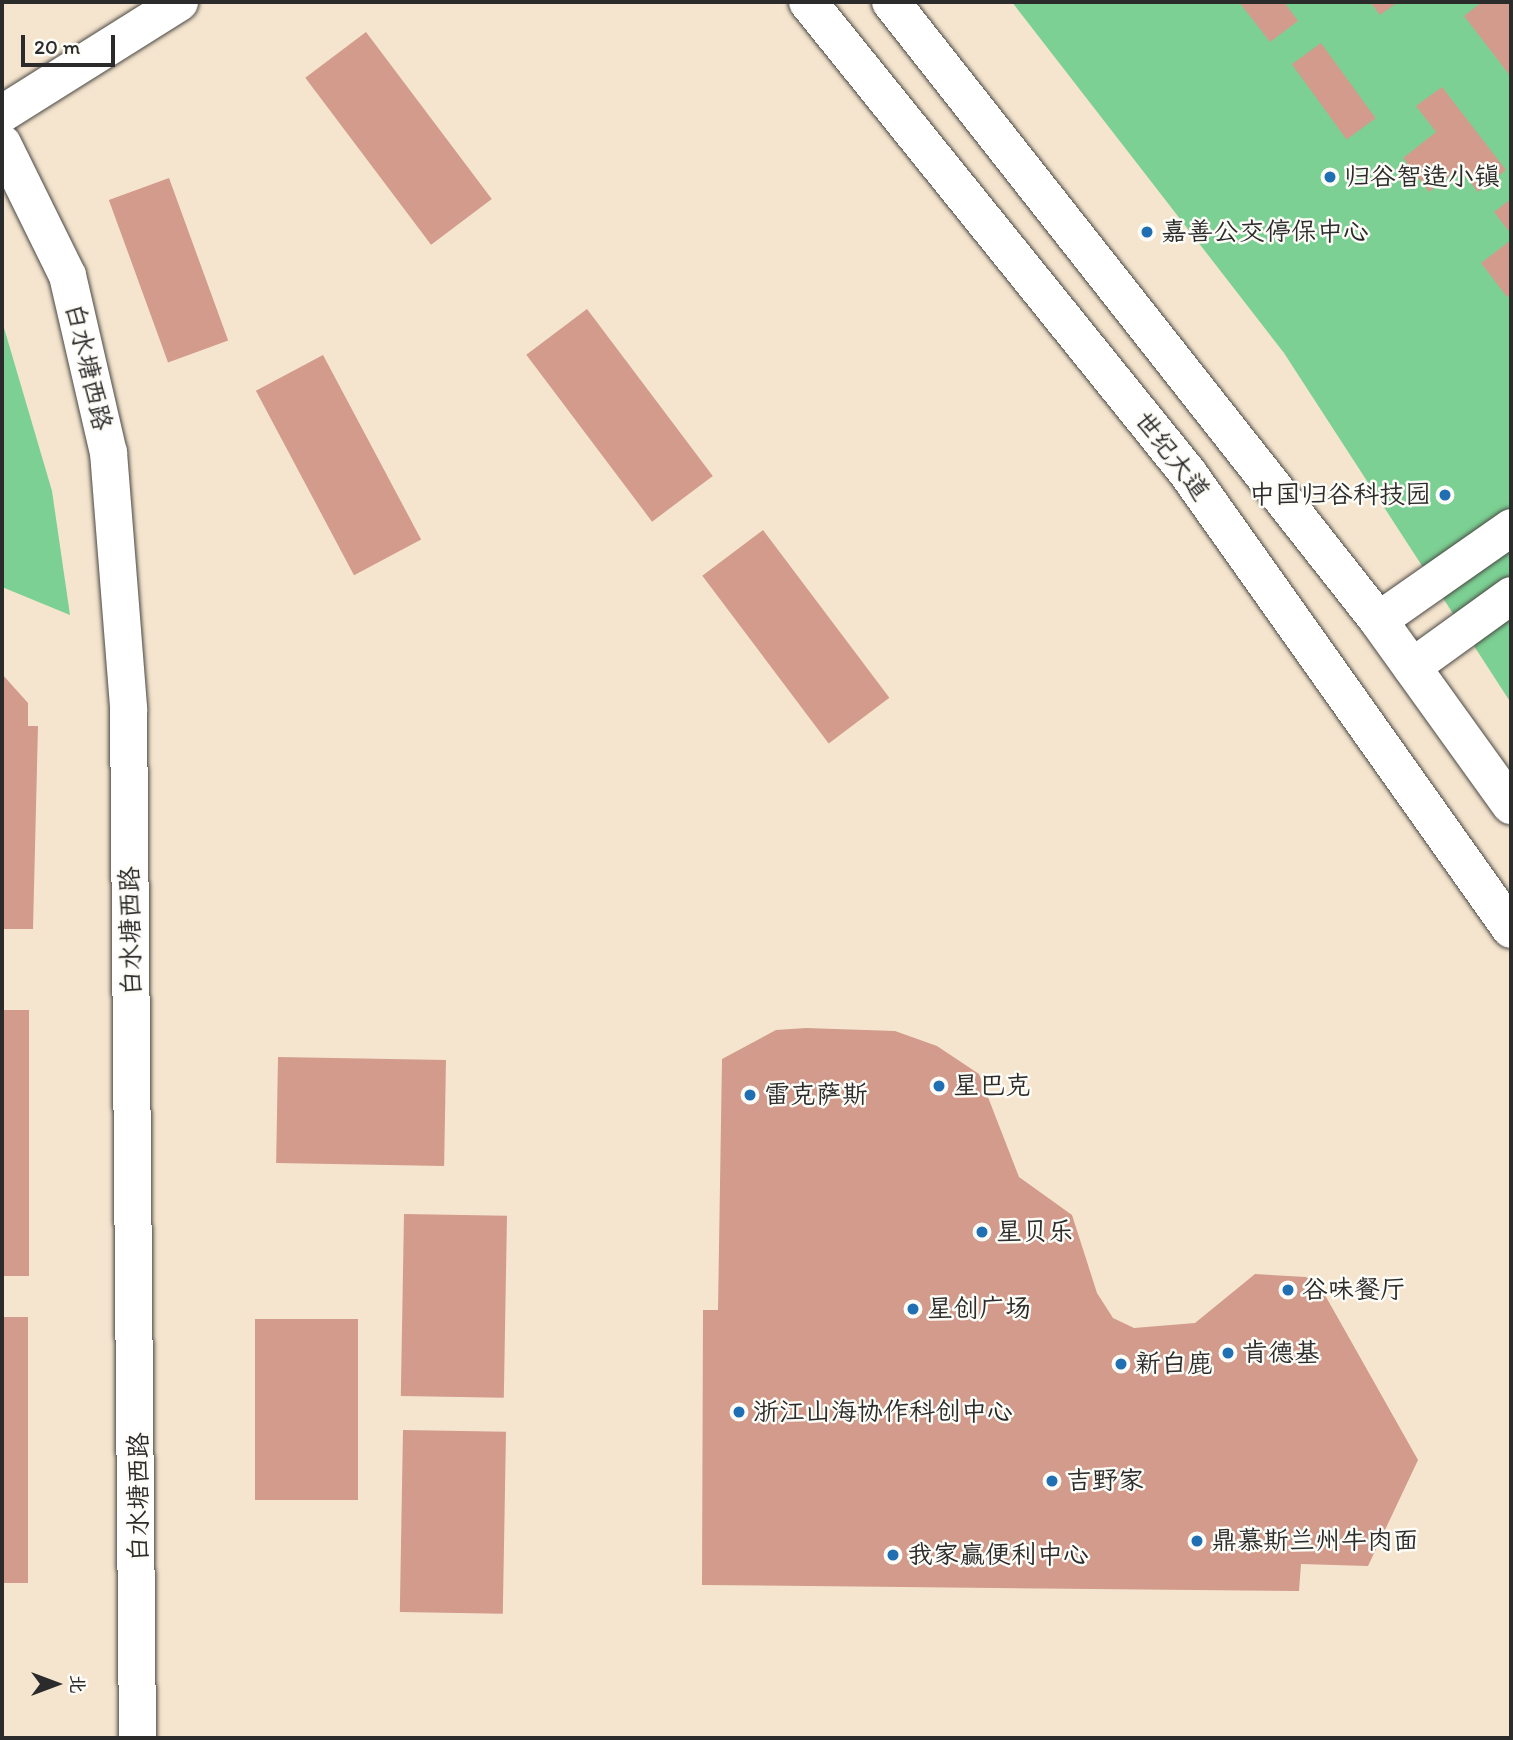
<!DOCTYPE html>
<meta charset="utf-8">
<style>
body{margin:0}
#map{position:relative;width:1513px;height:1740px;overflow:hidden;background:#f5e5ce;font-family:Itim,"LXGW WenKai TC",sans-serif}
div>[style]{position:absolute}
.green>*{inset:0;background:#7cd093}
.building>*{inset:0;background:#d29b8c;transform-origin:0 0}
.roads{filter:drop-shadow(0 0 2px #494743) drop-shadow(0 0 2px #494743)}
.minor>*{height:37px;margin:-18.5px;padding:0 18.5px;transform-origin:18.5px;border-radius:18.5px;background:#fff}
.major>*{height:38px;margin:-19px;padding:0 19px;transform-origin:19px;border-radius:19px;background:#fff}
.dots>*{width:19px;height:19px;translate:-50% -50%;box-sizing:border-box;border:4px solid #fdfcf7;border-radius:50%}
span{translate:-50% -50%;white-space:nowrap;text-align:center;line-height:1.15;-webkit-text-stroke:5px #fdfcf7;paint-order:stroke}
.poi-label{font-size:26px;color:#2b2b2b}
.left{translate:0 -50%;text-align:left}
.right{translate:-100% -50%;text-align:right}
.street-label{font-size:26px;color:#2b2b2b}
.frame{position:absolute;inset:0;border:4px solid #2b2b2b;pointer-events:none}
.north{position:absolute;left:21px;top:1649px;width:70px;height:70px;-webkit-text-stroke:5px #fdfcf7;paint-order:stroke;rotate:90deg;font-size:19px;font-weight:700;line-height:28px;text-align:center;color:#2b2b2b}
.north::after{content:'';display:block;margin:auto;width:24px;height:32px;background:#2b2b2b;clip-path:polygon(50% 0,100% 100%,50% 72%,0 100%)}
.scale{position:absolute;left:21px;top:35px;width:94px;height:32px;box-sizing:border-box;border:4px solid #2b2b2b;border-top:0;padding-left:9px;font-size:21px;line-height:24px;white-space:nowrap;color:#2b2b2b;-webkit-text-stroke:5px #fdfcf7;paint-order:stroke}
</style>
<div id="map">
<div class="green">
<div style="clip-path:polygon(1012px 2px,1511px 2px,1511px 703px,1284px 353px)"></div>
<div style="clip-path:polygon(2px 321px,52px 491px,70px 615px,2px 587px)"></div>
</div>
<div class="building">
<div style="clip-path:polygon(1239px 2px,1284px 2px,1298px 21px,1270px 42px)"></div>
<div style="clip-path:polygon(1370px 2px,1398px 2px,1380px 15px)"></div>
<div style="clip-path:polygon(1482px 2px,1511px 2px,1511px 77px,1464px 16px)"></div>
<div style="left:366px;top:32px;width:209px;height:76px;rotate:53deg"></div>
<div style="left:1321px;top:43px;width:93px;height:36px;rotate:54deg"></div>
<div style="clip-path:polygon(1442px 87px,1506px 170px,1478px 192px,1459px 168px,1429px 192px,1403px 158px,1436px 132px,1416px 106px)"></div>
<div style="left:169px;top:178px;width:173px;height:64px;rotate:70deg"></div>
<div style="clip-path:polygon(1511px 199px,1511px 234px,1494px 212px)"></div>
<div style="clip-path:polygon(1511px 240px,1511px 294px,1507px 297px,1481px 263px)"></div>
<div style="left:587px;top:309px;width:209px;height:76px;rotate:53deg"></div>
<div style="left:323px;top:355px;width:209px;height:76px;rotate:62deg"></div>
<div style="left:763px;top:530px;width:210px;height:76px;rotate:53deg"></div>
<div style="clip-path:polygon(2px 674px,28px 703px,28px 726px,38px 726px,33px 929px,2px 929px)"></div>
<div style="left:2px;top:1010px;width:27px;height:266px"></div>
<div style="clip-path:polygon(806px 1028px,895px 1031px,937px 1046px,979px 1074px,1019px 1177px,1072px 1215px,1097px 1293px,1113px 1318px,1134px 1328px,1195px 1323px,1255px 1274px,1306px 1277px,1321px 1288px,1418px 1460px,1368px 1566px,1301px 1564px,1299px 1591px,702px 1585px,703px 1310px,718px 1310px,722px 1059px,776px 1030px)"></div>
<div style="left:278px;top:1057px;width:168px;height:106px;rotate:1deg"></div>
<div style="left:404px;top:1214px;width:103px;height:182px;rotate:1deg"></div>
<div style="left:2px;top:1317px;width:26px;height:266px"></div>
<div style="left:255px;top:1319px;width:103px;height:181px"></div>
<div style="left:403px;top:1430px;width:103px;height:182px;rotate:1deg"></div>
</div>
<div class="roads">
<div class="minor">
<div style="left:2px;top:113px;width:209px;rotate:-32.1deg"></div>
<div style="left:2px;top:143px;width:147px;rotate:63.8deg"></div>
<div style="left:67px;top:275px;width:182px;rotate:77deg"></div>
<div style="left:108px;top:452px;width:257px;rotate:85.5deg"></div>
<div style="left:128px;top:708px;width:1030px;rotate:89.5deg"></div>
<div style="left:1378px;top:620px;width:162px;rotate:-35deg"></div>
<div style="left:1411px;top:667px;width:123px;rotate:-35.8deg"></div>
</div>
<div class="major">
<div style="left:808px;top:2px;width:604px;rotate:51.12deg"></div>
<div style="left:1187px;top:472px;width:560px;rotate:54.66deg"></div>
<div style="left:891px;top:2px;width:787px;rotate:51.76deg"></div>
<div style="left:1378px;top:620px;width:228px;rotate:54.3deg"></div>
</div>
</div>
<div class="dots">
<div style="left:1330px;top:177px;background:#1f6fb2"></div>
<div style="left:1147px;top:232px;background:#1f6fb2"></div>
<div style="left:1445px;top:495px;background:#1f6fb2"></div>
<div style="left:939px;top:1086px;background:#1f6fb2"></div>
<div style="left:750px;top:1095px;background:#1f6fb2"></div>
<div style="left:982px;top:1232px;background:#1f6fb2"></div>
<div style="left:1288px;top:1290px;background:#1f6fb2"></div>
<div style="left:913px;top:1309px;background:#1f6fb2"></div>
<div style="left:1228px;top:1353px;background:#1f6fb2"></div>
<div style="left:1121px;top:1364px;background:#1f6fb2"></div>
<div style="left:739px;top:1412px;background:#1f6fb2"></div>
<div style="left:1052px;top:1481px;background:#1f6fb2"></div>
<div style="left:1197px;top:1541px;background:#1f6fb2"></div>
<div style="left:893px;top:1555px;background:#1f6fb2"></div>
</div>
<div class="poi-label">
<span class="left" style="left:1344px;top:177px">归谷智造小镇</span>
<span class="left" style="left:1161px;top:232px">嘉善公交停保中心</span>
<span class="right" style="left:1431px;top:495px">中国归谷科技园</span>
<span class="left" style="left:953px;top:1086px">星巴克</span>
<span class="left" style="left:764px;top:1095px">雷克萨斯</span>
<span class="left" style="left:996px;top:1232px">星贝乐</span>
<span class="left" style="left:1302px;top:1290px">谷味餐厅</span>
<span class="left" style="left:927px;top:1309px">星创广场</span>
<span class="left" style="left:1242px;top:1353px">肯德基</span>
<span class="left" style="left:1135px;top:1364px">新白鹿</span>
<span class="left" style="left:753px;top:1412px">浙江山海协作科创中心</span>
<span class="left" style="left:1066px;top:1481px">吉野家</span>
<span class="left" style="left:1211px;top:1541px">鼎慕斯兰州牛肉面</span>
<span class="left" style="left:907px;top:1555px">我家赢便利中心</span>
</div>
<div class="street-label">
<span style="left:88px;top:367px;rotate:77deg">白水塘西路</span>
<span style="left:1172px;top:456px;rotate:52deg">世纪大道</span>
<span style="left:131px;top:931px;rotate:-91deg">白水塘西路</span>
<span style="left:139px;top:1497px;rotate:-90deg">白水塘西路</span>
</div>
<div class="frame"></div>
<div class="north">北</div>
<div class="scale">20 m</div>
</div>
